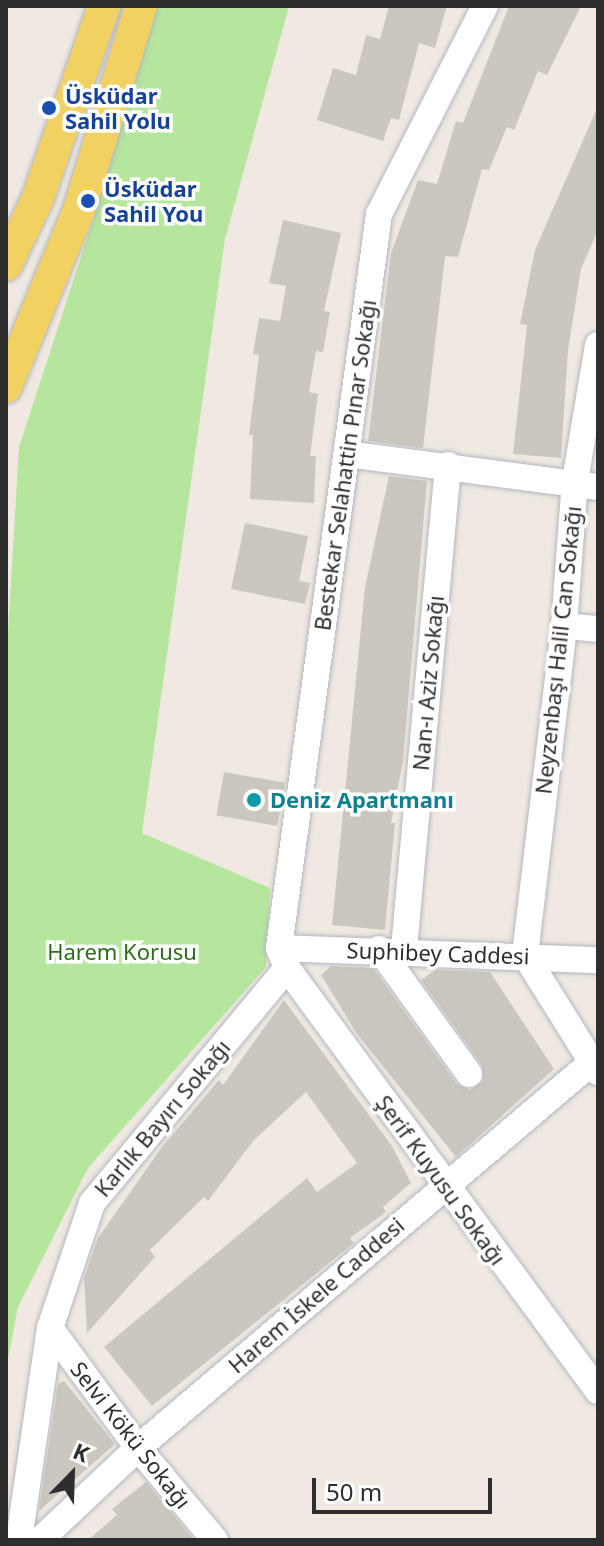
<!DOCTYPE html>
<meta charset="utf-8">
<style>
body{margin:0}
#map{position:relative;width:604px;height:1546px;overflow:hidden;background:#efe9e1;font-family:"Noto Sans",sans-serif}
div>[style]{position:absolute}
.green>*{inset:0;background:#b6e59e}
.building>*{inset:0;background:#cbc7bf;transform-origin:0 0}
.roads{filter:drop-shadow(0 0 2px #b4b7c1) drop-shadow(0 0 2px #b4b7c1)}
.minor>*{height:26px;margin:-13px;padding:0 13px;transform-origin:13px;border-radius:13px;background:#fff}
.major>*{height:32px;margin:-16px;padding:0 16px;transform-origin:16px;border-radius:16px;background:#f2d163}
.dots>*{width:22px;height:22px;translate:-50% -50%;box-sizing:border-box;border:4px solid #fff;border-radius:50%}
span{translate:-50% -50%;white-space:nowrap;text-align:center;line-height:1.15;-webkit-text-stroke:7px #fff;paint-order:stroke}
.transit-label{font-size:22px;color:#164399;font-weight:700}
.left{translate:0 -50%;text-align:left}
.street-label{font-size:22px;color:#2e2e2e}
.culture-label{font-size:22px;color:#0d838f;font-weight:700}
.park-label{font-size:22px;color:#2c6e1b}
.frame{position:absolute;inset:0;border:8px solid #2e2e2e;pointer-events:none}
.north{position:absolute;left:32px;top:1434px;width:80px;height:80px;-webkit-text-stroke:6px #fff;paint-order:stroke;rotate:23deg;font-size:22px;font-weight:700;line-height:32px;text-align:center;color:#2e2e2e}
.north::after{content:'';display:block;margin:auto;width:28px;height:36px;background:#2e2e2e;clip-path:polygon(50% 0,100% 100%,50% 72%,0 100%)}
.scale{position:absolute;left:312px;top:1478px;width:180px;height:36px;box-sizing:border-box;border:4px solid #2e2e2e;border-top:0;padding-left:10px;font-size:24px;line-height:28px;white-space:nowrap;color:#2e2e2e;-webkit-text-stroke:6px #fff;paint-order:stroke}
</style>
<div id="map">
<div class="green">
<div style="clip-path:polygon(151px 6px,289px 6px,225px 239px,142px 833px,270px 888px,266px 967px,88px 1168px,18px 1307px,6px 1369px,6px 666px,19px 447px,96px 211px)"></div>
</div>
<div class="building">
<div style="clip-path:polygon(389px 6px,447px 6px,435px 48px,419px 43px,399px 120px,391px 118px,383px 141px,317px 120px,333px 68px,356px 75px,366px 35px,380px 39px)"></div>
<div style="clip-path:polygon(509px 6px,581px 6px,547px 75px,538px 71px,514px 130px,507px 127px,489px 170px,482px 169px,458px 257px,445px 256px,423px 448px,368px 441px,391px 253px,418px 180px,437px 184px,456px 121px,463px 123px)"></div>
<div style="clip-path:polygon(598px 106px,598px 230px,581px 269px,568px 350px,561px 458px,513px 454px,527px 325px,520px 324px,535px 250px)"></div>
<div style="clip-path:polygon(283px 220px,341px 233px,324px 311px,330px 312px,323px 352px,316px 351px,309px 392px,318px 394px,310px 456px,316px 456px,314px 503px,250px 499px,253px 435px,249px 435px,259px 355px,253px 354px,259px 318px,280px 321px,286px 286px,269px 283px)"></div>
<div style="clip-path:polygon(389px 476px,427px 481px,403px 761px,391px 823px,395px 823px,385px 930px,332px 925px,365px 587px)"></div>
<div style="clip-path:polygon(245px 523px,308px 536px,299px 581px,310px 583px,305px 604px,231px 589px)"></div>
<div style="left:224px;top:772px;width:62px;height:44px;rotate:10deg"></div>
<div style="clip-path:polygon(331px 966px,373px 968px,456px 1083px,470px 1090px,483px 1081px,482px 1065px,421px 980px,435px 970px,490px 972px,554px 1069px,456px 1157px,357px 1034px,321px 975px)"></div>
<div style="clip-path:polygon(284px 1000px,392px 1146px,411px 1183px,383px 1207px,386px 1212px,350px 1238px,354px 1243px,152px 1406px,104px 1347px,307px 1178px,317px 1192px,357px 1163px,306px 1092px,253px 1141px,208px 1201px,204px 1197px,150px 1250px,155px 1257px,87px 1333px,84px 1278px,98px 1238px,162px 1147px,219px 1080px,223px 1085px)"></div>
<div style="clip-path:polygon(64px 1381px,115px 1444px,39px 1511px,58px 1384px)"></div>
<div style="clip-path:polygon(146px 1482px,194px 1540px,88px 1540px,117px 1515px,112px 1509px)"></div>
</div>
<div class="roads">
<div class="minor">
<div style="left:347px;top:454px;width:253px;rotate:7.5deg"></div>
<div style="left:564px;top:626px;width:34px;rotate:5deg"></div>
<div style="left:279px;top:948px;width:319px;rotate:2.2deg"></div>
<div style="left:379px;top:949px;width:154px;rotate:54.2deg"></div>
<div style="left:404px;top:949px;width:486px;rotate:-84.8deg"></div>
<div style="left:525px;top:955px;width:331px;rotate:-83.2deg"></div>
<div style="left:564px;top:626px;width:145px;rotate:-85.7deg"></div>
<div style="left:575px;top:481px;width:138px;rotate:-80.4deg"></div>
<div style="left:525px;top:955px;width:138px;rotate:58deg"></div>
<div style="left:287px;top:968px;width:525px;rotate:53.68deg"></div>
<div style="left:50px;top:1328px;width:149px;rotate:53.7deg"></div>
<div style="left:138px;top:1448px;width:120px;rotate:50.1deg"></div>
<div style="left:19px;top:1540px;width:214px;rotate:-81.7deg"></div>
<div style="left:50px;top:1328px;width:132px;rotate:-71.4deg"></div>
<div style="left:92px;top:1203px;width:305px;rotate:-50.3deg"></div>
<div style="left:287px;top:968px;width:22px;rotate:-112deg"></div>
<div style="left:279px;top:948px;width:741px;rotate:-82.24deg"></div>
<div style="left:379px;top:214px;width:233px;rotate:-63deg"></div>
<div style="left:40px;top:1540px;width:134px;rotate:-43.2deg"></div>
<div style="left:138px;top:1448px;width:604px;rotate:-40.36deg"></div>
</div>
<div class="major">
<div style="left:6px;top:265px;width:74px;rotate:-64.5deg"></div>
<div style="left:38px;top:198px;width:203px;rotate:-71deg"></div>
<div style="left:6px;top:387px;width:191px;rotate:-67.6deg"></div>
<div style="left:79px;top:210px;width:213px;rotate:-73.1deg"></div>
</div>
</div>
<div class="dots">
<div style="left:49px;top:108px;background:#1a4fb4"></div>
<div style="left:88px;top:201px;background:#1a4fb4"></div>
<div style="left:254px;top:800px;background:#0f9aa8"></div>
</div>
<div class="transit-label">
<span class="left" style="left:65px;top:108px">Üsküdar<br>Sahil Yolu</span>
<span class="left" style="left:104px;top:201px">Üsküdar<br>Sahil You</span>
</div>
<div class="street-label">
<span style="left:345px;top:465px;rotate:-82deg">Bestekar Selahattin Pınar Sokağı</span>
<span style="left:558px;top:650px;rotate:-84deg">Neyzenbaşı Halil Can Sokağı</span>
<span style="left:428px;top:683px;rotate:-85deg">Nan-ı Aziz Sokağı</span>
<span style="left:438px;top:953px;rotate:2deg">Suphibey Caddesi</span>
<span style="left:162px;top:1118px;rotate:-50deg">Karlık Bayırı Sokağı</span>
<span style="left:441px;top:1180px;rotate:54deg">Şerif Kuyusu Sokağı</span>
<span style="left:316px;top:1295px;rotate:-41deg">Harem İskele Caddesi</span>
<span style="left:131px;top:1435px;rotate:52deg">Selvi Kökü Sokağı</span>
</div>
<div class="culture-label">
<span class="left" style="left:270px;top:800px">Deniz Apartmanı</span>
</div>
<div class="park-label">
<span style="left:122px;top:952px">Harem Korusu</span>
</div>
<div class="frame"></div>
<div class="north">K</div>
<div class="scale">50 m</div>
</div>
